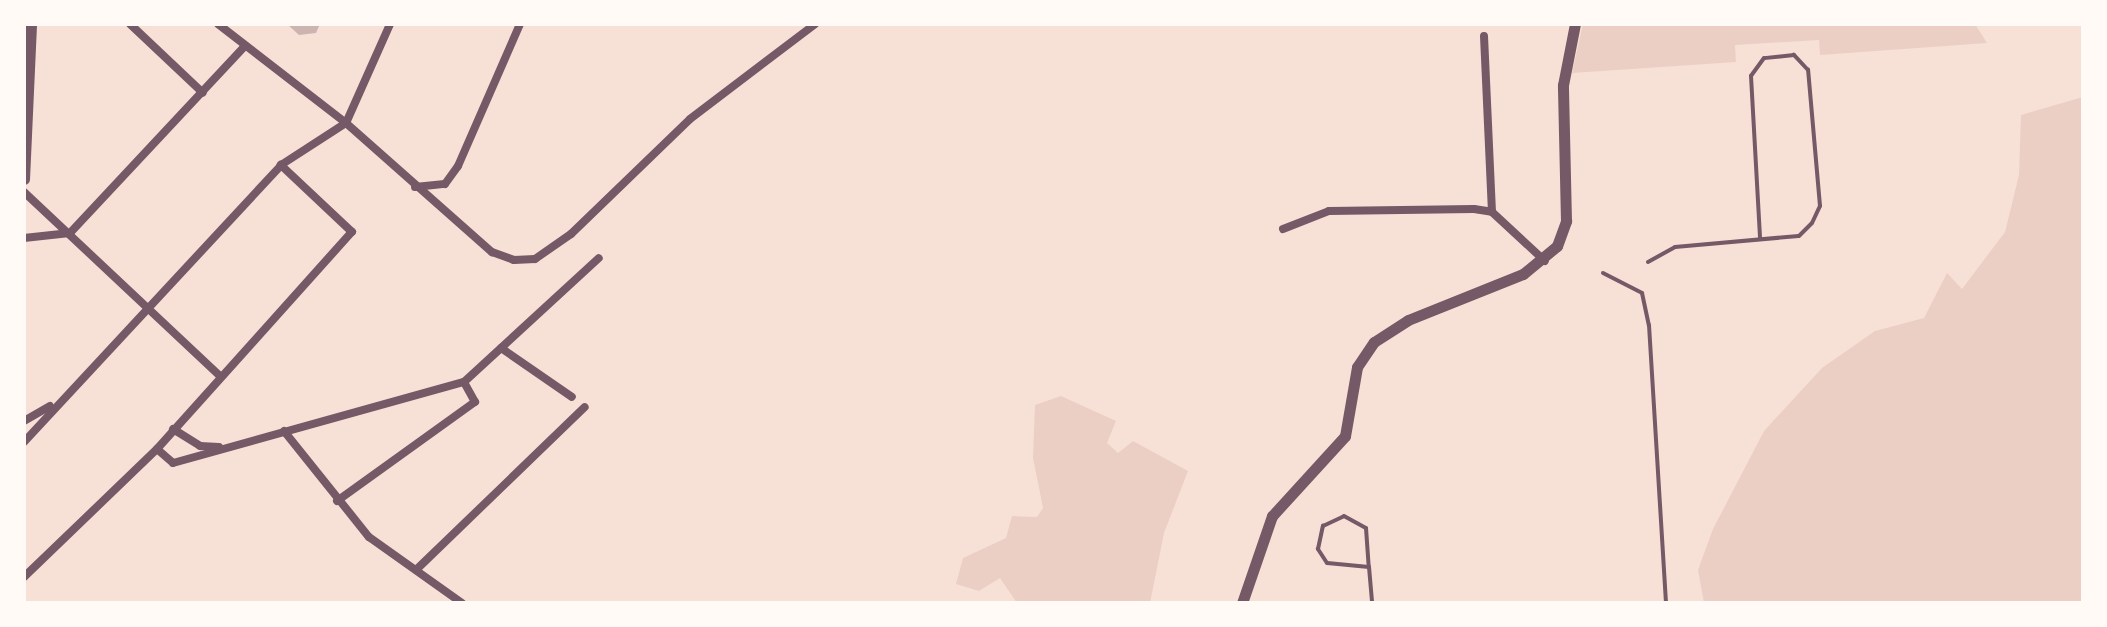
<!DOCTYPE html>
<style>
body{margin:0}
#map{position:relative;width:2107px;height:627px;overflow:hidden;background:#f7e1d7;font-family:"Golos Text",sans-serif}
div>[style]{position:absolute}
.green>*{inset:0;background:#ebcfc5}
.building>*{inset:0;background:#ccb4b1}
.service>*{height:4px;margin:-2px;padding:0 2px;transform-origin:2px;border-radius:2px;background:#755966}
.minor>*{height:8px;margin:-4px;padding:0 4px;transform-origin:4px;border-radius:4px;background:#755966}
.tertiary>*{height:11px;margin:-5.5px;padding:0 5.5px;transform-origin:5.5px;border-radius:5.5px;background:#755966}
span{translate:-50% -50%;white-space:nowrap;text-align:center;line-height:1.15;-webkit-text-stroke:6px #fffaf5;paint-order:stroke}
.frame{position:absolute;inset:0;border:26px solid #fffaf5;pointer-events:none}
</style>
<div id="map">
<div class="green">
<div style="clip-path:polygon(1583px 24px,1975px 24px,1987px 43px,1820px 55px,1819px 40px,1735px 45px,1736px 62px,1572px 73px)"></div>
<div style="clip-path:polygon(2083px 97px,2083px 603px,1704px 603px,1698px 570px,1713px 529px,1764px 431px,1822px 368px,1875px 331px,1924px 318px,1947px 273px,1962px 289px,2005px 232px,2019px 175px,2021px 115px)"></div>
<div style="clip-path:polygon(1061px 396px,1116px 421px,1107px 443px,1118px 453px,1133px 441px,1188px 471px,1164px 533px,1150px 603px,1017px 603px,1000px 578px,979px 591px,956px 584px,963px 558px,1006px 538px,1012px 516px,1037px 517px,1043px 508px,1033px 458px,1035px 405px)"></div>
</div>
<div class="building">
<div style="clip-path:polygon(287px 24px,320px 24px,316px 33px,299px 35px)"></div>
</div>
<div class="service">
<div style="left:1648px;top:262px;width:31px;rotate:-29deg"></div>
<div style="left:1675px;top:247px;width:124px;rotate:-5.1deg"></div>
<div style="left:1799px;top:236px;width:18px;rotate:-45deg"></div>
<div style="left:1812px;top:223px;width:19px;rotate:-65deg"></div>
<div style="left:1820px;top:206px;width:137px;rotate:-95deg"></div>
<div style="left:1808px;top:70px;width:21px;rotate:-133deg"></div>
<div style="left:1794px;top:55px;width:30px;rotate:174deg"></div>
<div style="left:1764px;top:58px;width:22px;rotate:126deg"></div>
<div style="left:1751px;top:76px;width:163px;rotate:86.8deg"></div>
<div style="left:1603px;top:273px;width:44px;rotate:27.1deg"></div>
<div style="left:1642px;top:293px;width:33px;rotate:78deg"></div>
<div style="left:1649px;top:325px;width:279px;rotate:86.5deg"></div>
<div style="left:1369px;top:567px;width:42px;rotate:-174.6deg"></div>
<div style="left:1327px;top:563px;width:17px;rotate:-123deg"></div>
<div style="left:1318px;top:549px;width:24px;rotate:-78deg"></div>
<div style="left:1323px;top:526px;width:23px;rotate:-25deg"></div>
<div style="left:1344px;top:516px;width:25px;rotate:29deg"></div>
<div style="left:1366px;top:528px;width:39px;rotate:86deg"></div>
<div style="left:1369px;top:567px;width:36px;rotate:85deg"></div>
</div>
<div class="minor">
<div style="left:130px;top:24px;width:100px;rotate:43.4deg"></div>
<div style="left:218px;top:24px;width:162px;rotate:37.7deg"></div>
<div style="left:346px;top:123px;width:195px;rotate:41.5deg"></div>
<div style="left:492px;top:252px;width:23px;rotate:20deg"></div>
<div style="left:514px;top:260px;width:21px;rotate:-3deg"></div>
<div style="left:535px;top:259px;width:44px;rotate:-34.8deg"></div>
<div style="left:571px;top:234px;width:165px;rotate:-44deg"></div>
<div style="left:690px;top:119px;width:157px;rotate:-37.2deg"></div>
<div style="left:1484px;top:36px;width:176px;rotate:87.4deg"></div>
<div style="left:346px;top:123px;width:108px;rotate:-66deg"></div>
<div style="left:415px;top:187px;width:30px;rotate:-6deg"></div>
<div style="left:445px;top:184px;width:22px;rotate:-54deg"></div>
<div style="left:458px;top:166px;width:155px;rotate:-66.4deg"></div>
<div style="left:24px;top:192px;width:269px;rotate:43.2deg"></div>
<div style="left:1283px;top:229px;width:49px;rotate:-21.4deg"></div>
<div style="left:1329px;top:211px;width:145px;rotate:-0.8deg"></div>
<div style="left:1474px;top:209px;width:18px;rotate:9deg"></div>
<div style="left:1492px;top:212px;width:72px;rotate:42.8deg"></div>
<div style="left:70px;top:233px;width:256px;rotate:-46.9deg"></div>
<div style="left:24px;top:238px;width:46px;rotate:-6.2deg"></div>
<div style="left:501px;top:348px;width:86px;rotate:34.6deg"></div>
<div style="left:24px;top:421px;width:30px;rotate:-30deg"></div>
<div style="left:173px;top:429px;width:32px;rotate:32deg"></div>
<div style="left:200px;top:446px;width:19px;rotate:3deg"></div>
<div style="left:284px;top:431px;width:136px;rotate:51.3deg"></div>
<div style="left:369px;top:537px;width:114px;rotate:35.4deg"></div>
<div style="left:24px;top:442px;width:378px;rotate:-47.1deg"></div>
<div style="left:281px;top:165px;width:77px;rotate:-32.9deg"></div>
<div style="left:157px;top:449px;width:21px;rotate:41deg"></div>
<div style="left:173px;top:463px;width:302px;rotate:-15.6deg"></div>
<div style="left:464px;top:382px;width:183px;rotate:-42.6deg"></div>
<div style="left:337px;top:501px;width:170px;rotate:-35.7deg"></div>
<div style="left:475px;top:402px;width:23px;rotate:-119deg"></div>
<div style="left:417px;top:569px;width:233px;rotate:-44deg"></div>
<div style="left:24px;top:577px;width:185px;rotate:-43.9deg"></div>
<div style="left:157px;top:449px;width:292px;rotate:-48.1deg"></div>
<div style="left:352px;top:232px;width:98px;rotate:-136.7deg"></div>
</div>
<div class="tertiary">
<div style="left:24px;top:179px;width:155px;rotate:-87.4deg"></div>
<div style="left:1242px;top:603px;width:92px;rotate:-71deg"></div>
<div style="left:1272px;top:516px;width:108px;rotate:-47.6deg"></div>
<div style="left:1345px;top:436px;width:70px;rotate:-80.1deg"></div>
<div style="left:1357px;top:367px;width:30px;rotate:-56deg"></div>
<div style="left:1374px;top:342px;width:40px;rotate:-32.9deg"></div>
<div style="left:1408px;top:320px;width:124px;rotate:-21.8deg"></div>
<div style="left:1523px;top:274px;width:44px;rotate:-39.5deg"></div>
<div style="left:1557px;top:246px;width:27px;rotate:-70deg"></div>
<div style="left:1566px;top:221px;width:136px;rotate:-91.3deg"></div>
<div style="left:1563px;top:85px;width:62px;rotate:-78.9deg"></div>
</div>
<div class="frame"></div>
</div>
